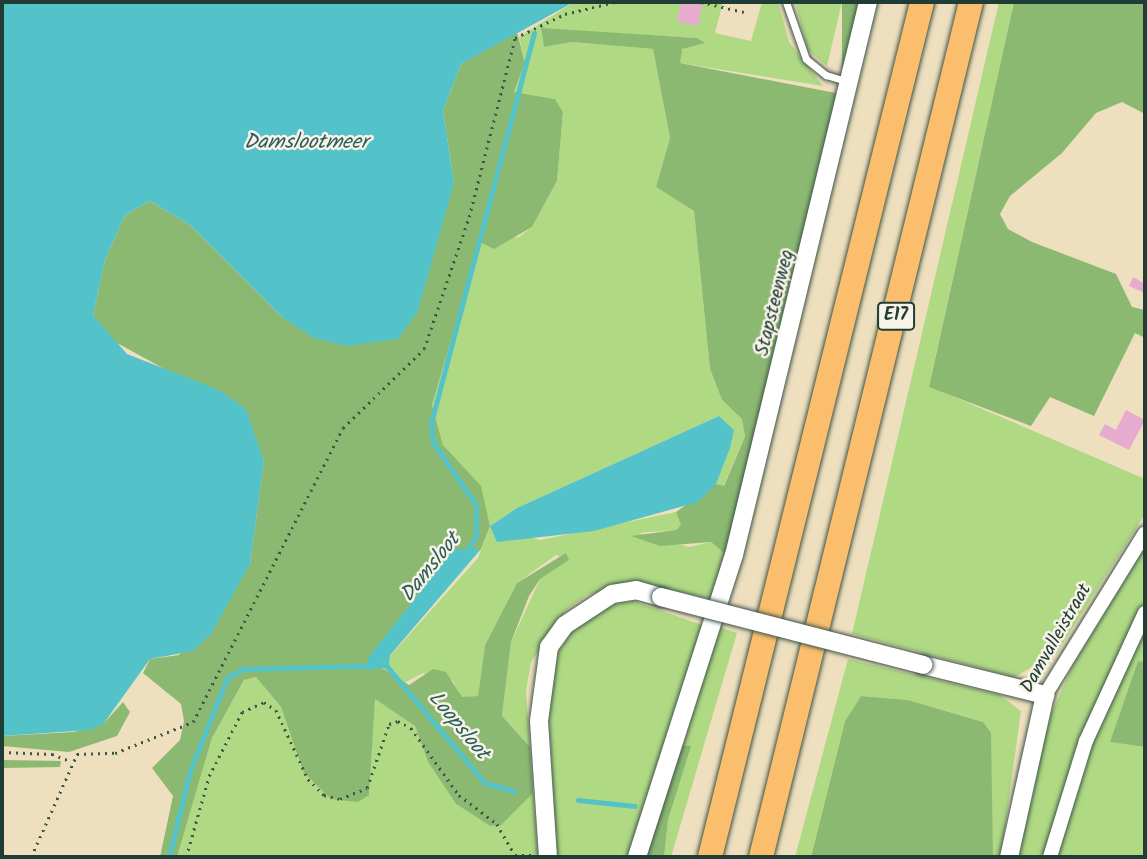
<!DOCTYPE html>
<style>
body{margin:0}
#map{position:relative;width:1147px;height:859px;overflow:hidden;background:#eedfbe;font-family:Kalam,sans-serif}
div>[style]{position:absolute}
.green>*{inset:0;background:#b0d984}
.forest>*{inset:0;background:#8cb972;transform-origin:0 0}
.water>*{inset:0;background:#54c3c9}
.stream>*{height:4.5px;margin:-2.25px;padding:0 2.25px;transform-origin:2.25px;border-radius:2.25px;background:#54c3c9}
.building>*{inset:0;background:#e7abd0}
.path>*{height:2.5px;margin-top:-1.25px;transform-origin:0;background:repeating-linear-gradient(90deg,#3e5549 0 2px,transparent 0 7px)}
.roads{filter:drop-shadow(0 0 2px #3e5549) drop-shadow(0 0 2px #3e5549)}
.service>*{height:7px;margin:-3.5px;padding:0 3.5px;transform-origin:3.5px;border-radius:3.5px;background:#fff}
.minor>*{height:14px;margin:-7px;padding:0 7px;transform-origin:7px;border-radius:7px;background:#fff}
.tertiary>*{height:18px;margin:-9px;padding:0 9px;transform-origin:9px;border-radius:9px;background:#fff}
.motorway>*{height:24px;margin:-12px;padding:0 12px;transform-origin:12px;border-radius:12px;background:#fabe6d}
.bridges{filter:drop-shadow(0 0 2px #3e5549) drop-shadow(0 0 2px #3e5549)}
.tertiary-bridge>*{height:18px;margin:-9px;padding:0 9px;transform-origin:9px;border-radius:9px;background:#fff}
span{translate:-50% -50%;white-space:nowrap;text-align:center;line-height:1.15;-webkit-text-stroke:5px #f7f3e8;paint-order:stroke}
.shield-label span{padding:2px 5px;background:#f7f3e8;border:2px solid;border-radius:5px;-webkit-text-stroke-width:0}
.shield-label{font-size:18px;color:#1f3d34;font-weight:700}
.street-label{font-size:19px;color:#1f3d34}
.water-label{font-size:21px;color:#2c5e59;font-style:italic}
.frame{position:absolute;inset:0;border:4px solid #1f3d34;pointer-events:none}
</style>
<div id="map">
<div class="green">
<div style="clip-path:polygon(574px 2px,723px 2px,715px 33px,751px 41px,762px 2px,778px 2px,789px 42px,823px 86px,680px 63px,678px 53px,697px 38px,541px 29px,544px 47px,572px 42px,653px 49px,670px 138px,656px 187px,694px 211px,710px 369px,722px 400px,742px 419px,745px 435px,723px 487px,716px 484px,734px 430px,719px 416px,517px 508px,490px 526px,540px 540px,676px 512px,682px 525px,676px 530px,638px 533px,689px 547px,711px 542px,725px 554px,712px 599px,635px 582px,587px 595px,566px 610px,531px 662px,526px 691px,530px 747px,502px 716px,511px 642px,540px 579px,568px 560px,556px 555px,517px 583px,485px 645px,478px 696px,462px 698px,453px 681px,423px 673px,400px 685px,380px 667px,478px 558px,490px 526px,485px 508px,443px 445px,432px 405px,480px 242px,519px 237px,532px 227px,557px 181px,563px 112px,555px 99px,514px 92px,525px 63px,519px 37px)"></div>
<div style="clip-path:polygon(795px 2px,842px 2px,827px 66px,808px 50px)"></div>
<div style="clip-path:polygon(999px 2px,1014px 2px,929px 386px,1145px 479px,1145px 514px,1056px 654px,1014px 677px,852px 634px)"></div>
<div style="clip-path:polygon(1145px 547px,1145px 604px,1122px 648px,1046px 857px,1019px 857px,1025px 802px,1051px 714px,1075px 661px)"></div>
<div style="clip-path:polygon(633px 601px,702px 625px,627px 857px,556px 857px,548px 690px,554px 659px,573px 630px,609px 606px)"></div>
<div style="clip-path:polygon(1145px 625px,1145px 662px,1138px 661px,1111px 742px,1145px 747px,1145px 857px,1055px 857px,1077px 777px)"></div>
<div style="clip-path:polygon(719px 627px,737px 633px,671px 857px,664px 857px,668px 820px,690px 746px,683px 745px)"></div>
<div style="clip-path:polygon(848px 659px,1000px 695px,1021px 711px,1001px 857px,993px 857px,983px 722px,908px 700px,861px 696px,845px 721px,811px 857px,795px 857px)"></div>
<div style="clip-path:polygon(256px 677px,281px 707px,309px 780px,369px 795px,374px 698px,415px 726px,428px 762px,456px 804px,490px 826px,533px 793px,538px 857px,177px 857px,212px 738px,244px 680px)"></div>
</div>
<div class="forest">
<div style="left:842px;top:2px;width:18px;height:66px"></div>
<div style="clip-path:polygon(1014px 2px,1145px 2px,1145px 114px,1122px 102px,1096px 113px,1062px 153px,1010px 196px,1000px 214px,1008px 229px,1032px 242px,1116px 274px,1132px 307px,1145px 310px,1145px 338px,1135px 333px,1094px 416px,1050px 397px,1031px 426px,929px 387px)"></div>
<div style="clip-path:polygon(541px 28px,697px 38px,705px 43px,682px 49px,680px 63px,841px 94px,725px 554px,711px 542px,660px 546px,631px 536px,676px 530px,681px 525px,676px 512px,716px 484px,724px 486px,745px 436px,742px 419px,722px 400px,710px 369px,694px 211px,656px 187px,670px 138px,653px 49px,572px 42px,544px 47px)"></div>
<div style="clip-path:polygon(517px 32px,525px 63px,514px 92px,555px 99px,563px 112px,557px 181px,532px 227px,494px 249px,480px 242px,432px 405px,443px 445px,481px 486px,490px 526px,481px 549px,454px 549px,369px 658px,367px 670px,380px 667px,409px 685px,433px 669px,446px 672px,462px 697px,478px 696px,485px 645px,517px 583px,566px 553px,569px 560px,540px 579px,529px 596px,511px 642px,502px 716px,530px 747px,533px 793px,501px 825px,490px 826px,456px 804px,428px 762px,415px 726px,375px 699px,369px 795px,358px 802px,331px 799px,304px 773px,281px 707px,256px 677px,244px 680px,212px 738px,177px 857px,160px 857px,173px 796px,152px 768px,180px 740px,184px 721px,181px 704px,143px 673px,150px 659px,179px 655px,250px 564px,264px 460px,219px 390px,190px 383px,108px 338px,93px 315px,105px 260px,125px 215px,150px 201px,190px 225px,283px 318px,454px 183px,443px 111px,461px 64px)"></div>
<div style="clip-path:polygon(1138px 661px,1145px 662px,1145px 747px,1110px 742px)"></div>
<div style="clip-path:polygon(861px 696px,908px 700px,983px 722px,991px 733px,993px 857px,811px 857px,845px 721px)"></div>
<div style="clip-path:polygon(123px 702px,130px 712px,117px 736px,69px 752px,2px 746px,2px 736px,74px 732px,104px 723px)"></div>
<div style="clip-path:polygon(683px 745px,691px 746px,668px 820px,664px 857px,644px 857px)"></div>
<div style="clip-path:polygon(2px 760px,61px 761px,60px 767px,2px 768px)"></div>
</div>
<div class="water">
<div style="clip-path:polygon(2px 2px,574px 2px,461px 64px,443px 111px,454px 183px,418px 311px,398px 339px,346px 346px,314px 338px,283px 318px,190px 225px,150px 201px,125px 215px,105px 260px,93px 315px,127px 354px,219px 390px,246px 409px,264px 461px,250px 564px,211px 634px,193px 651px,150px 659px,104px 723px,90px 730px,2px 736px)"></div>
<div style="clip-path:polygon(719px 416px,734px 430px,730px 448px,716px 484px,698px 502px,594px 531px,497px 542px,490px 526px,517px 508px)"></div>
<div style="clip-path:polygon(454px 549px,481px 549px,380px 667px,367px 671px,368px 658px)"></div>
</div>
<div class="stream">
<div style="left:466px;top:553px;width:20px;rotate:-60deg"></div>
<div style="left:476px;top:536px;width:31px;rotate:-90deg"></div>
<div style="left:476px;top:505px;width:75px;rotate:-124.7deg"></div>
<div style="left:433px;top:443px;width:20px;rotate:-96deg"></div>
<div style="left:431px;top:423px;width:403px;rotate:-75.2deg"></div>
<div style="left:386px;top:665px;width:154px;rotate:50deg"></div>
<div style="left:485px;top:783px;width:31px;rotate:15deg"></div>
<div style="left:578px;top:800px;width:57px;rotate:6deg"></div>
<div style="left:169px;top:857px;width:89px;rotate:-76.3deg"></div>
<div style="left:190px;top:771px;width:100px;rotate:-68.3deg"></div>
<div style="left:227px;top:678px;width:18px;rotate:-29deg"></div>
<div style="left:243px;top:669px;width:143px;rotate:-1.6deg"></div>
<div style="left:386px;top:665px;width:12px;rotate:-85deg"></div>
</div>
<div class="building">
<div style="clip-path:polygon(681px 2px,702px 4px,698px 26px,677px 21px)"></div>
<div style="clip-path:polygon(1133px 277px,1145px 284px,1145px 293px,1129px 286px)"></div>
<div style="clip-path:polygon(1126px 410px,1145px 420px,1129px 450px,1099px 435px,1105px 424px,1116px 430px)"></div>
</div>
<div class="path">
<div style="left:701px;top:2px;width:44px;rotate:13.1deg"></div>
<div style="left:2px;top:752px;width:50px;rotate:2.3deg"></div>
<div style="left:52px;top:754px;width:18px;rotate:22deg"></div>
<div style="left:31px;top:857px;width:113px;rotate:-65.9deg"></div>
<div style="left:77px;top:754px;width:38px;rotate:-2deg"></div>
<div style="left:115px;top:753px;width:84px;rotate:-21.7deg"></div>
<div style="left:193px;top:722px;width:330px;rotate:-63deg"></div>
<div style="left:343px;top:428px;width:113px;rotate:-44.3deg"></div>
<div style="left:424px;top:349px;width:139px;rotate:-71.2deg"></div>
<div style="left:469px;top:217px;width:185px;rotate:-75.6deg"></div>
<div style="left:515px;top:38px;width:55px;rotate:-25.6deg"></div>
<div style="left:565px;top:14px;width:51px;rotate:-13.5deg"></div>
<div style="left:186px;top:857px;width:84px;rotate:-74.1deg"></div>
<div style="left:209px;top:776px;width:72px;rotate:-62.7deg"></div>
<div style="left:242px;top:712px;width:24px;rotate:-24deg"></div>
<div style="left:264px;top:702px;width:14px;rotate:34deg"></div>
<div style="left:276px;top:710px;width:76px;rotate:65.1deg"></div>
<div style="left:308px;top:779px;width:23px;rotate:45deg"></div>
<div style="left:324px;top:795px;width:16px;rotate:14deg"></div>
<div style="left:340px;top:799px;width:29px;rotate:-22deg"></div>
<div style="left:367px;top:788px;width:68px;rotate:-71deg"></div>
<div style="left:389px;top:724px;width:9px;rotate:-18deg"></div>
<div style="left:398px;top:721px;width:15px;rotate:28deg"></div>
<div style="left:411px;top:728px;width:82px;rotate:54.4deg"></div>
<div style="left:459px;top:795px;width:48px;rotate:37.3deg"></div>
<div style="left:497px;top:824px;width:36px;rotate:60deg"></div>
<div style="left:515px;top:855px;width:19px"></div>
</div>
<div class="roads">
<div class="service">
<div style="left:786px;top:2px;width:60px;rotate:70.7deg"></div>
<div style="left:806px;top:59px;width:26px;rotate:39deg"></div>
<div style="left:826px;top:75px;width:24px;rotate:17deg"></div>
</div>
<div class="minor">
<div style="left:1045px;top:695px;width:190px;rotate:-58.3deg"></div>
<div style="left:1050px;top:857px;width:121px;rotate:-72.8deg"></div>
<div style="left:1086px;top:741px;width:141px;rotate:-65.3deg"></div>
</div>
<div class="tertiary">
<div style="left:923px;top:665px;width:126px;rotate:13.8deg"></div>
<div style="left:1045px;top:695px;width:166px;rotate:102.5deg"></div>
<div style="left:548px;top:857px;width:136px;rotate:-93.8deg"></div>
<div style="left:539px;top:721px;width:75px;rotate:-82.3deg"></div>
<div style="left:549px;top:647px;width:27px;rotate:-54deg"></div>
<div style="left:565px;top:625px;width:56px;rotate:-33.4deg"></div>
<div style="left:612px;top:594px;width:24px;rotate:-9deg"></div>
<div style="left:636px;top:590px;width:26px;rotate:16deg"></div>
<div style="left:637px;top:857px;width:317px;rotate:-72.2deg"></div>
<div style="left:734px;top:555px;width:569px;rotate:-76.38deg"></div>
</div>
<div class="motorway">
<div style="left:710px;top:857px;width:881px;rotate:-76.07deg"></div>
<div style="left:761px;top:857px;width:880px;rotate:-76.2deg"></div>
</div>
</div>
<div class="bridges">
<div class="tertiary-bridge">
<div style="left:661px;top:597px;width:271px;rotate:14.5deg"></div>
</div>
</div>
<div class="shield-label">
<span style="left:896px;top:316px">E17</span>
</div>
<div class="street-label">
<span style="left:776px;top:303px;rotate:-76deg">Stapsteenweg</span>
<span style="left:1057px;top:639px;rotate:-60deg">Damvalleistraat</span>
</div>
<div class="water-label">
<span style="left:306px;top:143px">Damslootmeer</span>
<span style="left:431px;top:568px;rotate:-51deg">Damsloot</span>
<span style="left:458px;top:726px;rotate:50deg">Loopsloot</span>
</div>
<div class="frame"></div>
</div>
